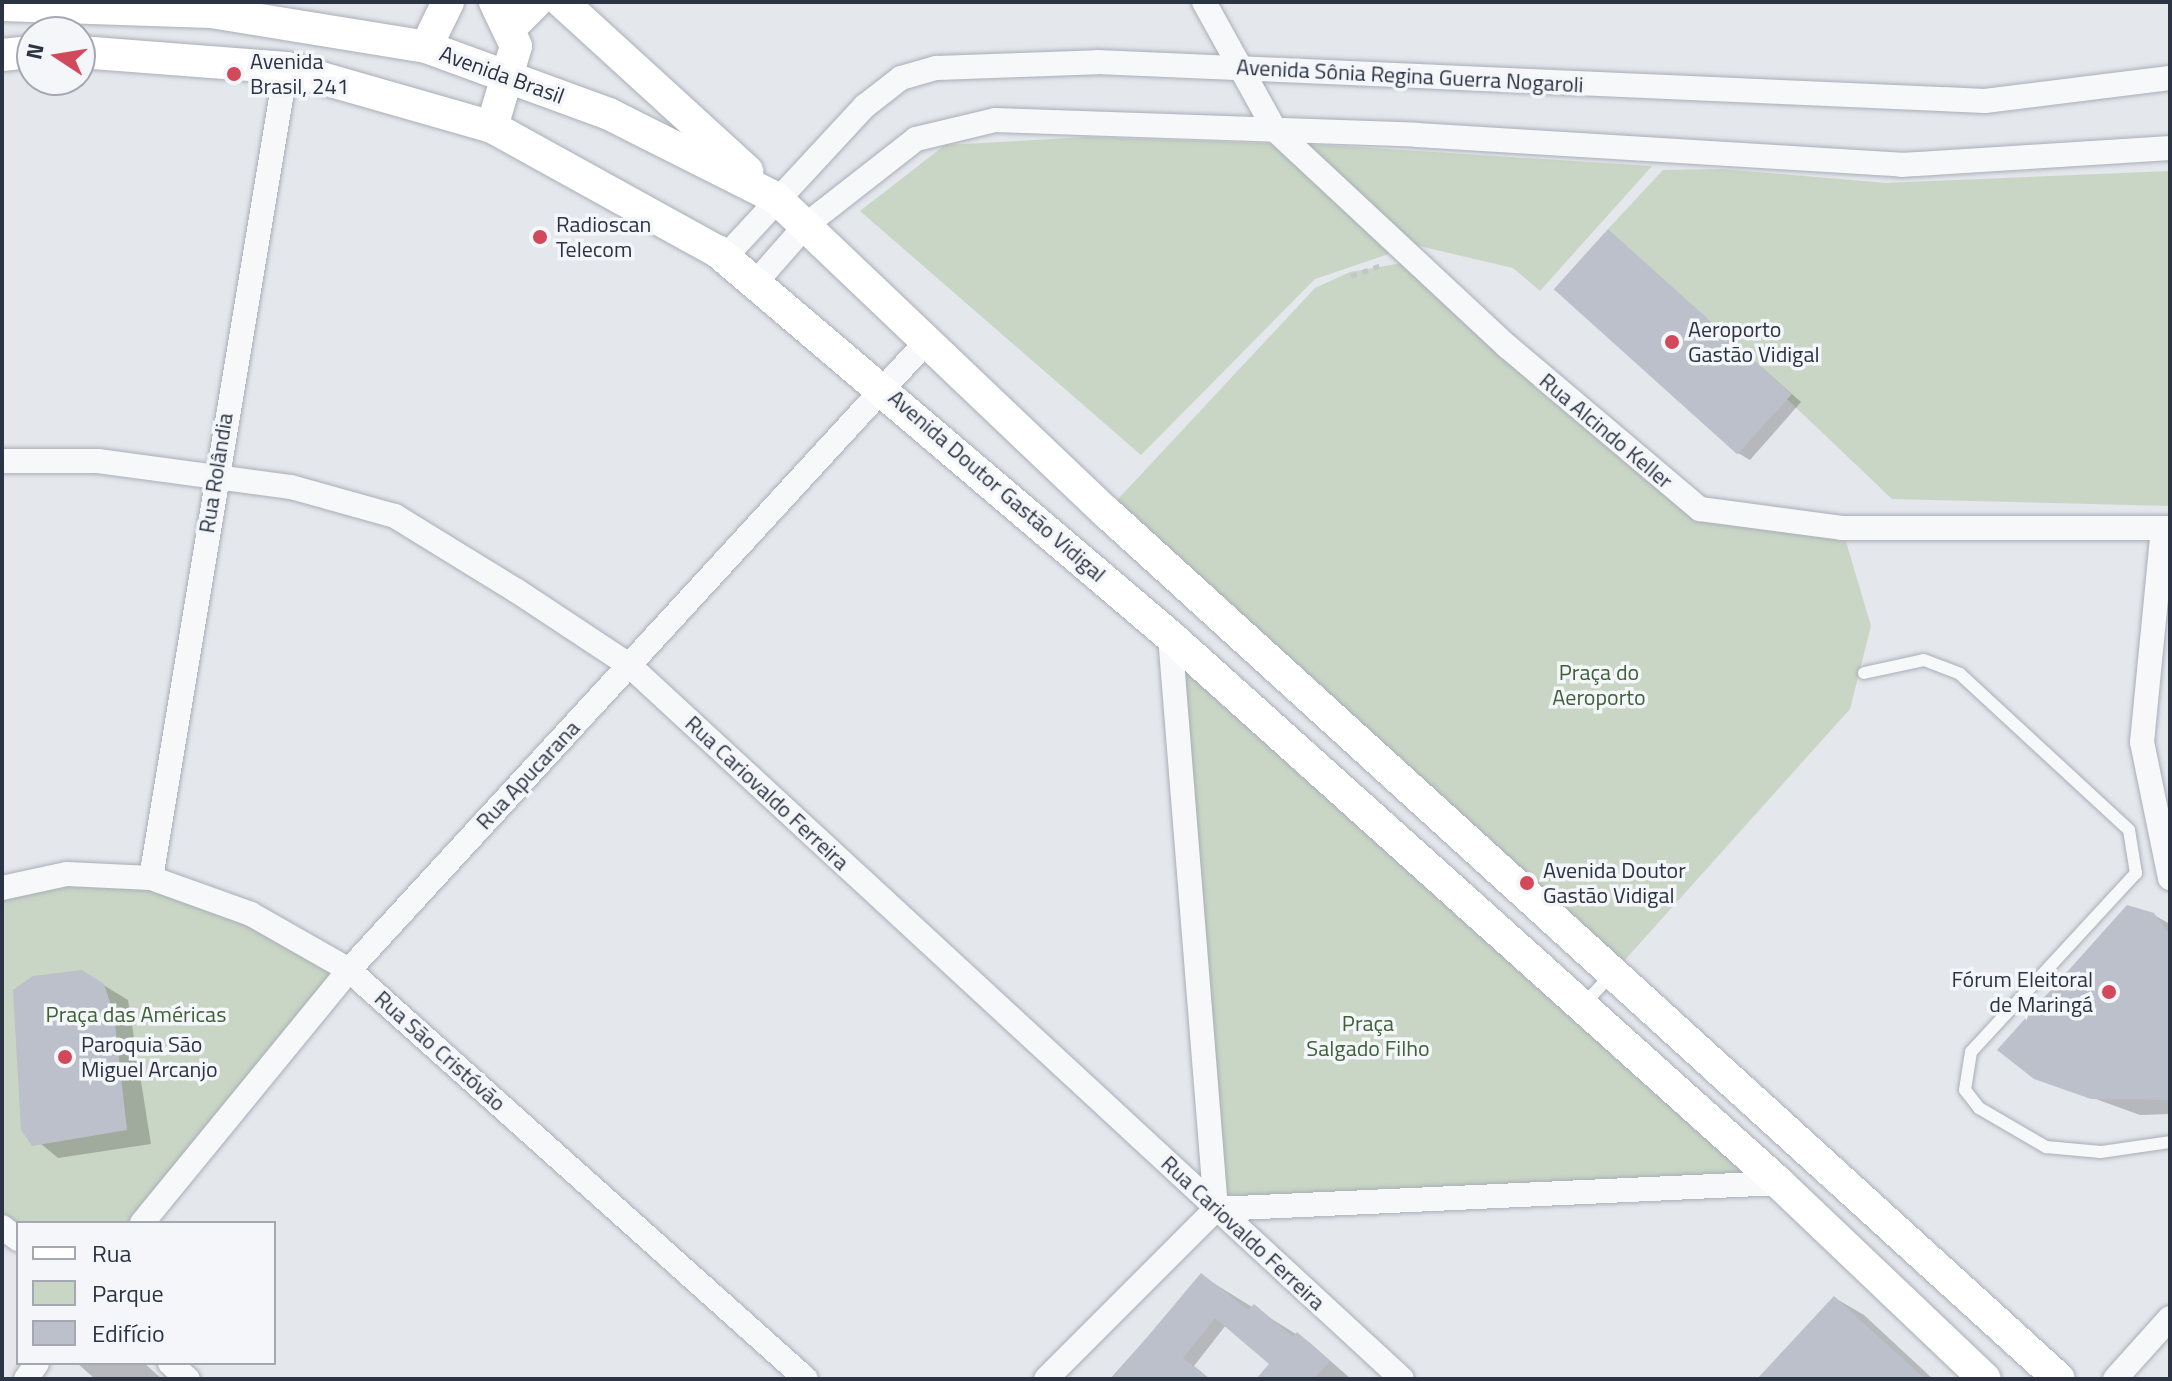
<!DOCTYPE html>
<meta charset="utf-8">
<style>
body{margin:0}
#map{position:relative;width:2172px;height:1381px;overflow:hidden;background:#e4e7ec;font-family:"Titillium Web",sans-serif}
div>[style]{position:absolute}
.green>*{inset:0;background:#c9d6c5}
.shadow>*{inset:0;background:#0003}
.building>*{inset:0;background:#bbc0ca;transform-origin:0 0}
.path>*{height:5px;margin-top:-2.5px;transform-origin:0;background:repeating-linear-gradient(90deg,#c2c5cb 0 6px,transparent 0 12px)}
.roads{filter:drop-shadow(0 0 2px #a9aeb7) drop-shadow(0 0 2px #a9aeb7)}
.service>*{height:12px;margin:-6px;padding:0 6px;transform-origin:6px;border-radius:6px;background:#f7f8fa}
.minor>*{height:24px;margin:-12px;padding:0 12px;transform-origin:12px;border-radius:12px;background:#f7f8fa}
.secondary>*{height:32px;margin:-16px;padding:0 16px;transform-origin:16px;border-radius:16px;background:#fff}
.dots>*{width:22px;height:22px;translate:-50% -50%;box-sizing:border-box;border:4px solid #f4f6f9;border-radius:50%}
span{translate:-50% -50%;white-space:nowrap;text-align:center;line-height:1.15;-webkit-text-stroke:7px #f4f6f9;paint-order:stroke}
.poi-label{font-size:22px;color:#2b3445}
.left{translate:0 -50%;text-align:left}
.right{translate:-100% -50%;text-align:right}
.street-label{font-size:22px;color:#2b3445}
.park-label{font-size:22px;color:#3f6138}
.frame{position:absolute;inset:0;border:4px solid #2b3445;pointer-events:none}
.legend{position:absolute;left:16px;top:1221px;width:260px;height:144px;box-sizing:border-box;background:#f4f6f9;border:2px solid #a4a8b1;margin:0;padding:10px 14px;list-style:none;font-size:24px;color:#2b3445}
.legend li{display:flex;align-items:center;gap:16px;height:40px}
.legend b{width:40px;border:2px solid #a4a8b1}
.north{position:absolute;left:16px;top:16px;width:80px;height:80px;box-sizing:border-box;background:#f4f6f9;border:2px solid #a4a8b1;border-radius:50%;rotate:282deg;font-size:22px;font-weight:700;line-height:32px;text-align:center;color:#2b3445}
.north::after{content:'';display:block;margin:auto;width:28px;height:36px;background:#d1495b;clip-path:polygon(50% 0,100% 100%,50% 72%,0 100%)}
</style>
<div id="map">
<div class="green">
<div style="clip-path:polygon(1087px 137px,1341px 146px,1652px 166px,1540px 291px,1513px 268px,1415px 245px,1315px 279px,1141px 455px,860px 211px,945px 145px)"></div>
<div style="clip-path:polygon(1722px 169px,1886px 183px,2170px 171px,2170px 506px,1892px 499px,1608px 229px,1663px 170px)"></div>
<div style="clip-path:polygon(1414px 261px,1700px 509px,1842px 528px,1871px 626px,1850px 709px,1615px 971px,1106px 512px,1315px 288px,1350px 272px)"></div>
<div style="clip-path:polygon(1170px 636px,1779px 1183px,1216px 1209px)"></div>
<div style="clip-path:polygon(151px 878px,347px 968px,141px 1223px,18px 1223px,18px 1239px,2px 1227px,2px 888px)"></div>
</div>
<div class="shadow">
<div style="clip-path:polygon(1608px 232px,1801px 402px,1750px 460px,1738px 453px)"></div>
<div style="clip-path:polygon(2154px 915px,2170px 924px,2170px 1114px,2140px 1115px,2035px 1077px)"></div>
<div style="clip-path:polygon(82px 972px,128px 1000px,151px 1144px,58px 1158px,23px 1129px,15px 991px)"></div>
<div style="clip-path:polygon(1202px 1276px,1309px 1342px,1351px 1379px,1259px 1379px,1272px 1364px,1226px 1325px,1194px 1366px,1210px 1379px,1110px 1379px)"></div>
<div style="clip-path:polygon(1835px 1298px,1864px 1315px,1933px 1379px,1760px 1379px)"></div>
<div style="clip-path:polygon(77px 1363px,144px 1363px,162px 1379px,95px 1379px)"></div>
</div>
<div class="building">
<div style="left:1608px;top:229px;width:247px;height:81px;rotate:42deg"></div>
<div style="clip-path:polygon(2127px 905px,2154px 913px,2170px 935px,2170px 1100px,2091px 1099px,2034px 1079px,1997px 1050px)"></div>
<div style="clip-path:polygon(82px 970px,104px 984px,114px 1015px,127px 1130px,32px 1146px,21px 1130px,13px 990px,33px 976px)"></div>
<div style="clip-path:polygon(1201px 1273px,1248px 1310px,1254px 1304px,1293px 1337px,1297px 1332px,1330px 1361px,1314px 1379px,1256px 1379px,1269px 1364px,1215px 1318px,1183px 1358px,1209px 1379px,1112px 1379px)"></div>
<div style="clip-path:polygon(1834px 1296px,1925px 1379px,1757px 1379px)"></div>
</div>
<div class="path">
<div style="left:1351px;top:276px;width:35px;rotate:-20deg"></div>
</div>
<div class="roads">
<div class="service">
<div style="left:1864px;top:673px;width:61px;rotate:-12.2deg"></div>
<div style="left:1924px;top:660px;width:39px;rotate:21deg"></div>
<div style="left:1960px;top:674px;width:230px;rotate:42.7deg"></div>
<div style="left:2129px;top:830px;width:44px;rotate:80.8deg"></div>
<div style="left:2136px;top:873px;width:243px;rotate:132.7deg"></div>
<div style="left:1971px;top:1052px;width:38px;rotate:99deg"></div>
<div style="left:1965px;top:1090px;width:23px;rotate:52deg"></div>
<div style="left:1979px;top:1108px;width:78px;rotate:30.2deg"></div>
<div style="left:2046px;top:1147px;width:55px;rotate:5.2deg"></div>
<div style="left:2101px;top:1152px;width:70px;rotate:-8.2deg"></div>
<div style="left:1583px;top:1005px;width:41px;rotate:-47deg"></div>
</div>
<div class="minor">
<div style="left:1204px;top:2px;width:146px;rotate:61deg"></div>
<div style="left:1275px;top:130px;width:318px;rotate:43deg"></div>
<div style="left:1508px;top:347px;width:251px;rotate:40.2deg"></div>
<div style="left:1700px;top:509px;width:143px;rotate:7.6deg"></div>
<div style="left:1842px;top:528px;width:328px"></div>
<div style="left:725px;top:257px;width:206px;rotate:-47.2deg"></div>
<div style="left:865px;top:106px;width:46px;rotate:-37.9deg"></div>
<div style="left:901px;top:78px;width:37px;rotate:-16deg"></div>
<div style="left:937px;top:68px;width:160px;rotate:-2.1deg"></div>
<div style="left:1097px;top:62px;width:889px;rotate:2.51deg"></div>
<div style="left:1985px;top:101px;width:186px;rotate:-7.1deg"></div>
<div style="left:756px;top:282px;width:76px;rotate:-48.7deg"></div>
<div style="left:806px;top:225px;width:140px;rotate:-38deg"></div>
<div style="left:916px;top:139px;width:81px;rotate:-13.5deg"></div>
<div style="left:995px;top:120px;width:422px;rotate:2deg"></div>
<div style="left:1417px;top:135px;width:485px;rotate:3.5deg"></div>
<div style="left:1901px;top:165px;width:270px;rotate:-3.6deg"></div>
<div style="left:2px;top:461px;width:96px"></div>
<div style="left:98px;top:461px;width:195px;rotate:7.7deg"></div>
<div style="left:291px;top:487px;width:108px;rotate:15.6deg"></div>
<div style="left:395px;top:516px;width:143px;rotate:31.6deg"></div>
<div style="left:517px;top:591px;width:134px;rotate:33.5deg"></div>
<div style="left:629px;top:665px;width:1052px;rotate:42.73deg"></div>
<div style="left:2163px;top:528px;width:215px;rotate:95.6deg"></div>
<div style="left:2142px;top:742px;width:139px;rotate:78.4deg"></div>
<div style="left:1170px;top:636px;width:575px;rotate:85.41deg"></div>
<div style="left:151px;top:878px;width:821px;rotate:-80.54deg"></div>
<div style="left:2px;top:888px;width:66px;rotate:-12.2deg"></div>
<div style="left:67px;top:874px;width:84px;rotate:2.7deg"></div>
<div style="left:151px;top:878px;width:106px;rotate:19.8deg"></div>
<div style="left:251px;top:914px;width:113px;rotate:29.7deg"></div>
<div style="left:349px;top:970px;width:613px;rotate:41.83deg"></div>
<div style="left:1216px;top:1209px;width:564px;rotate:-2.64deg"></div>
<div style="left:142px;top:1223px;width:327px;rotate:-50.7deg"></div>
<div style="left:349px;top:970px;width:856px;rotate:-47.42deg"></div>
<div style="left:2px;top:1227px;width:20px;rotate:37deg"></div>
<div style="left:170px;top:1363px;width:24px;rotate:42deg"></div>
<div style="left:26px;top:1379px;width:19px;rotate:-55deg"></div>
<div style="left:1046px;top:1379px;width:240px;rotate:-45deg"></div>
<div style="left:2115px;top:1379px;width:82px;rotate:-48deg"></div>
</div>
<div class="secondary">
<div style="left:562px;top:2px;width:251px;rotate:42.4deg"></div>
<div style="left:2px;top:5px;width:209px;rotate:1.9deg"></div>
<div style="left:211px;top:12px;width:218px;rotate:9.2deg"></div>
<div style="left:426px;top:47px;width:195px;rotate:20.1deg"></div>
<div style="left:609px;top:114px;width:187px;rotate:26.7deg"></div>
<div style="left:776px;top:198px;width:456px;rotate:43.6deg"></div>
<div style="left:1106px;top:512px;width:1288px;rotate:42.29deg"></div>
<div style="left:512px;top:26px;width:34px;rotate:-45deg"></div>
<div style="left:426px;top:47px;width:50px;rotate:-63.9deg"></div>
<div style="left:80px;top:52px;width:207px;rotate:4.4deg"></div>
<div style="left:286px;top:68px;width:214px;rotate:16deg"></div>
<div style="left:492px;top:127px;width:257px;rotate:28.9deg"></div>
<div style="left:717px;top:251px;width:595px;rotate:40.36deg"></div>
<div style="left:1170px;top:636px;width:819px;rotate:41.93deg"></div>
<div style="left:1779px;top:1183px;width:284px;rotate:43.6deg"></div>
<div style="left:2px;top:55px;width:30px;rotate:-6deg"></div>
<div style="left:492px;top:127px;width:84px;rotate:-73.5deg"></div>
<div style="left:516px;top:46px;width:49px;rotate:-115.5deg"></div>
</div>
</div>
<div class="dots">
<div style="left:234px;top:74px;background:#d1495b"></div>
<div style="left:540px;top:237px;background:#d1495b"></div>
<div style="left:1672px;top:342px;background:#d1495b"></div>
<div style="left:1527px;top:883px;background:#d1495b"></div>
<div style="left:2109px;top:992px;background:#d1495b"></div>
<div style="left:65px;top:1057px;background:#d1495b"></div>
</div>
<div class="poi-label">
<span class="left" style="left:250px;top:74px">Avenida<br>Brasil, 241</span>
<span class="left" style="left:556px;top:237px">Radioscan<br>Telecom</span>
<span class="left" style="left:1688px;top:342px">Aeroporto<br>Gastão Vidigal</span>
<span class="left" style="left:1543px;top:883px">Avenida Doutor<br>Gastão Vidigal</span>
<span class="right" style="left:2093px;top:992px">Fórum Eleitoral<br>de Maringá</span>
<span class="left" style="left:81px;top:1057px">Paroquia São<br>Miguel Arcanjo</span>
</div>
<div class="street-label">
<span style="left:502px;top:75px;rotate:20deg">Avenida Brasil</span>
<span style="left:1410px;top:76px;rotate:3deg">Avenida Sônia Regina Guerra Nogaroli</span>
<span style="left:1606px;top:431px;rotate:40deg">Rua Alcindo Keller</span>
<span style="left:216px;top:473px;rotate:-81deg">Rua Rolândia</span>
<span style="left:997px;top:486px;rotate:41deg">Avenida Doutor Gastão Vidigal</span>
<span style="left:528px;top:775px;rotate:-47deg">Rua Apucarana</span>
<span style="left:767px;top:793px;rotate:43deg">Rua Cariovaldo Ferreira</span>
<span style="left:440px;top:1051px;rotate:42deg">Rua São Cristóvão</span>
<span style="left:1243px;top:1233px;rotate:43deg">Rua Cariovaldo Ferreira</span>
</div>
<div class="park-label">
<span style="left:1599px;top:685px">Praça do<br>Aeroporto</span>
<span style="left:136px;top:1015px">Praça das Américas</span>
<span style="left:1368px;top:1036px">Praça<br>Salgado Filho</span>
</div>
<div class="frame"></div>
<ul class="legend">
<li><b style="height:10px;background:#fff"></b>Rua</li>
<li><b style="height:22px;background:#c9d6c5"></b>Parque</li>
<li><b style="height:22px;background:#bbc0ca"></b>Edifício</li>
</ul>
<div class="north">N</div>
</div>
